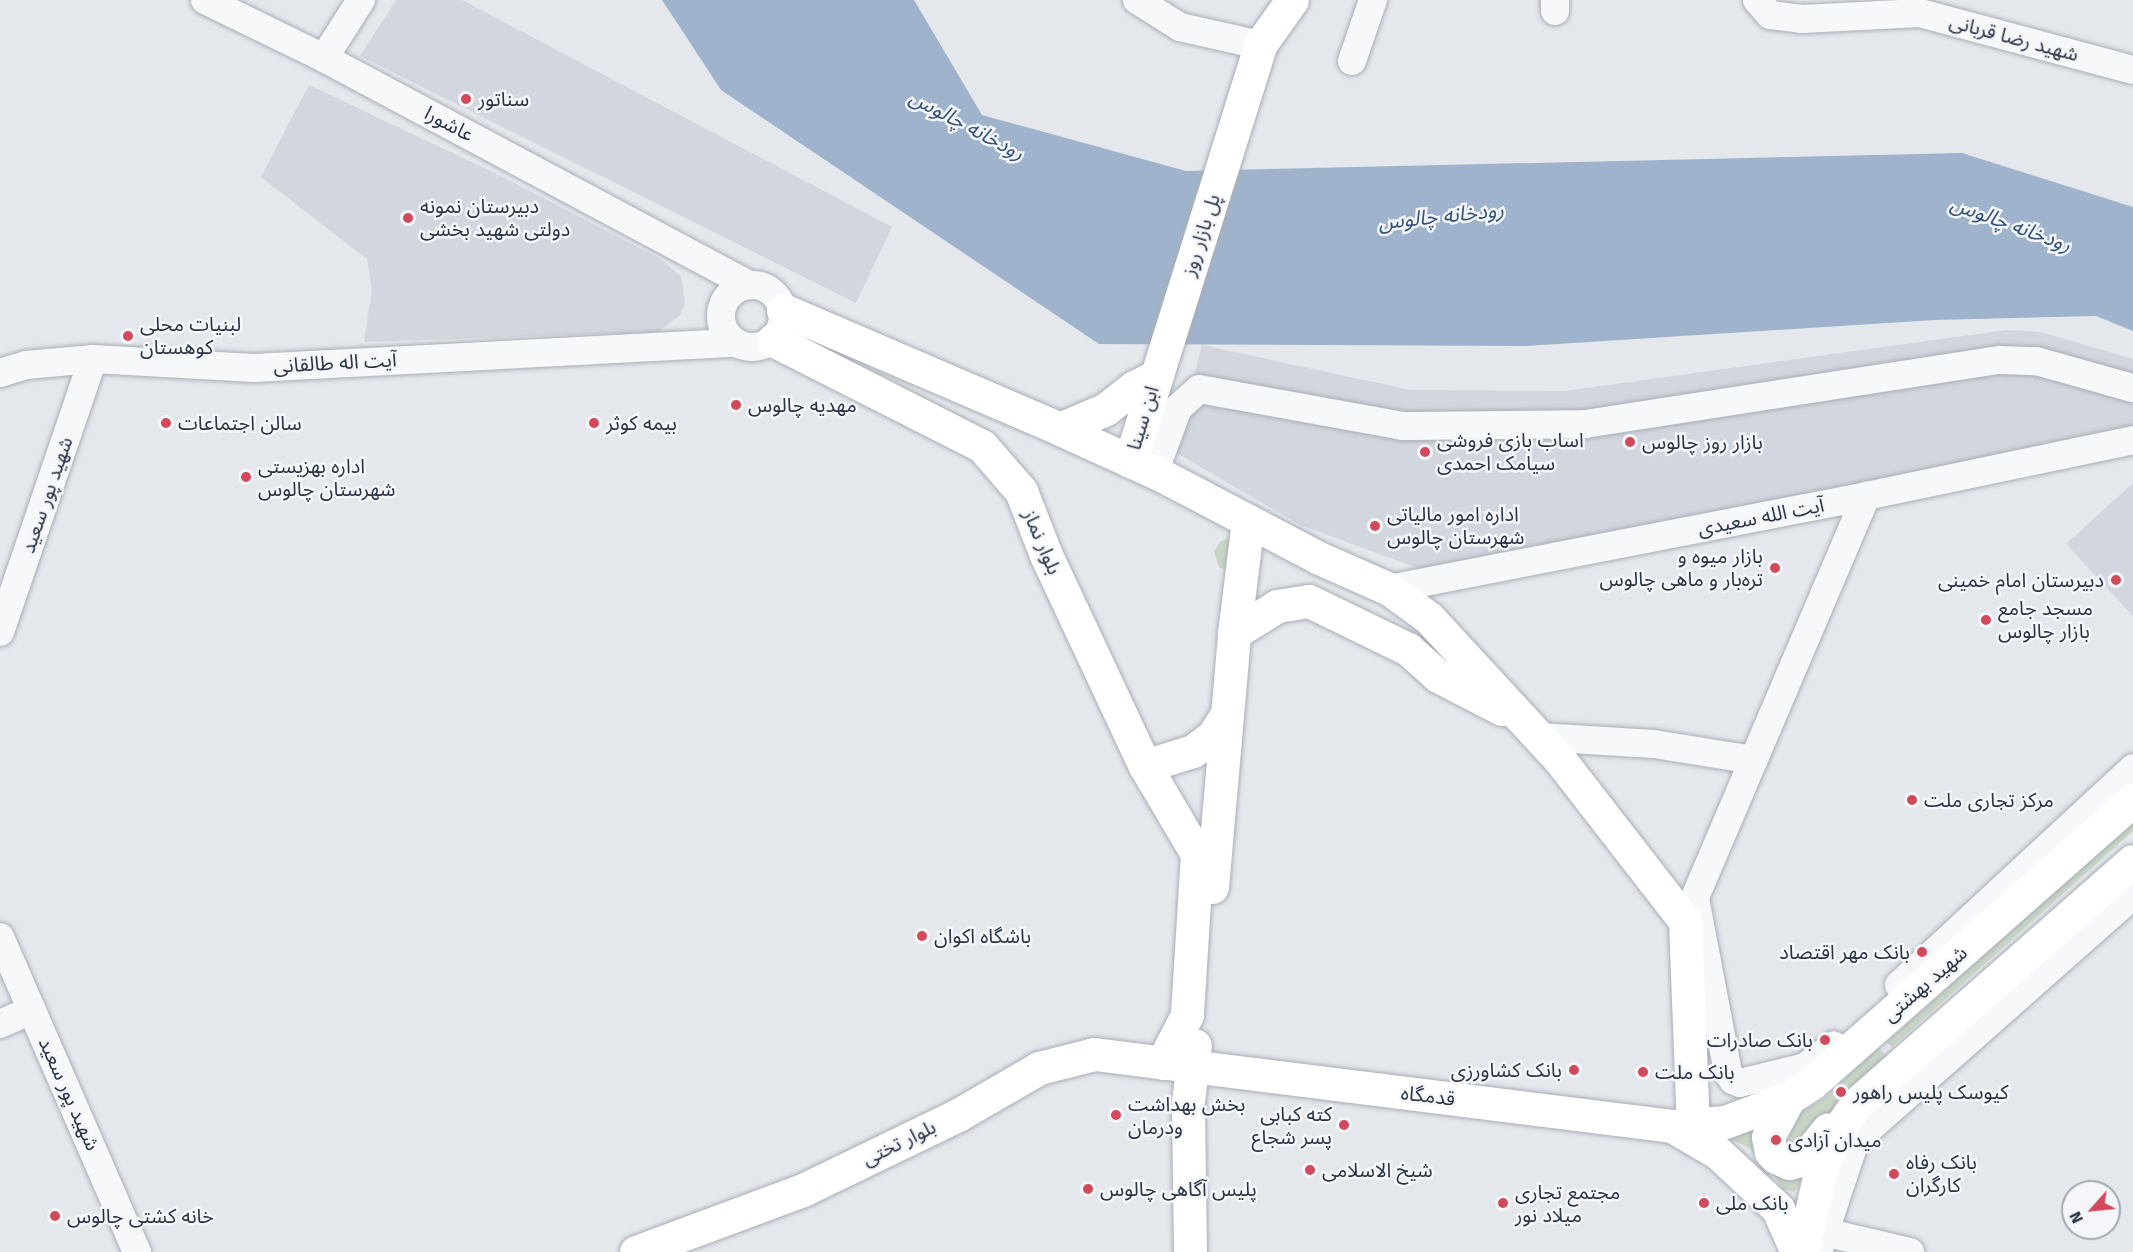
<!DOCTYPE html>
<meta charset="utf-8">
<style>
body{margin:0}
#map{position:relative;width:2133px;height:1252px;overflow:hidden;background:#e4e7ec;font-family:"Fira Sans","Noto Sans Arabic",sans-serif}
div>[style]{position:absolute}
.built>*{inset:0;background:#d2d6de}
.green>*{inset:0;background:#c9d6c5}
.water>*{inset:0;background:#9fb4cc}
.roads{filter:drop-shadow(0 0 2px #a9aeb7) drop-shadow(0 0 2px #a9aeb7)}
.minor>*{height:28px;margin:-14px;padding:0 14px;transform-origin:14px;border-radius:14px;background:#f7f8fa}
.minor>.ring{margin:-14px;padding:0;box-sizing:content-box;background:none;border:28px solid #f7f8fa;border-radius:50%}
.major>*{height:33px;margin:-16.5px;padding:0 16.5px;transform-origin:16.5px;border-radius:16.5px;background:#fff}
.dots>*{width:16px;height:16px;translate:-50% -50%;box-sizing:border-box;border:3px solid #f4f6f9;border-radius:50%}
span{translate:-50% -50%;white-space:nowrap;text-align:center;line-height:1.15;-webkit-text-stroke:5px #f4f6f9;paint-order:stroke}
.street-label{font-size:20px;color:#2b3445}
.poi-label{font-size:20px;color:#2b3445}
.left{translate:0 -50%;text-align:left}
.right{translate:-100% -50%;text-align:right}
.water-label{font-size:21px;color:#34527a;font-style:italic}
.north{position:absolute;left:2061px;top:1180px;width:60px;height:60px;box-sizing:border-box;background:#f4f6f9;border:2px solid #a4a8b1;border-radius:50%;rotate:243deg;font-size:16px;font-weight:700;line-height:24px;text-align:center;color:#2b3445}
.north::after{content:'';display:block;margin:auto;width:21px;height:27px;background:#d1495b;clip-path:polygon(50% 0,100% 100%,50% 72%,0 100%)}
</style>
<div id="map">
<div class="built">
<div style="clip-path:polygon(396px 0,462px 0,892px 227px,856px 303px,360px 56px)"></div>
<div style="clip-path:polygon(309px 85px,499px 175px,659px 258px,681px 276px,685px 303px,680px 315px,658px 332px,364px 342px,372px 289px,367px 259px,261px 177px)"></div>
<div style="clip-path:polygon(2007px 330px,2041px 332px,2133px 359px,2133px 432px,1426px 571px,1300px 525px,1175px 452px,1202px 345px,1411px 390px,1565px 391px)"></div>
<div style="clip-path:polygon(2133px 483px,2133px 616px,2066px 544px)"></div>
</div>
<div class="green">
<div style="clip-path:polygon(1229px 538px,1228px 571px,1219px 567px,1214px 551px,1220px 542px)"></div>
<div style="clip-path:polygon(2133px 823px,2133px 831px,1892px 1047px,1887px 1042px)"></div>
<div style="clip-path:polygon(1878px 1047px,1887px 1057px,1833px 1109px,1796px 1155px,1775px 1132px,1782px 1123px,1823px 1100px)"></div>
<div style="clip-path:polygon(1759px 1127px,1814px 1163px,1794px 1192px,1783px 1189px,1768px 1167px,1749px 1148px,1729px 1138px,1712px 1134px)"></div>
</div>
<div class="water">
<div style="clip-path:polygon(662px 0,914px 0,982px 115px,1186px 171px,1962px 153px,2133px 207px,2133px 331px,2096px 316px,1935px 320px,1526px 346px,1099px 344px,721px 90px)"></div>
</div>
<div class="roads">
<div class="minor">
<div style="left:205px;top:0;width:132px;rotate:26deg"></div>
<div style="left:324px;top:58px;width:482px;rotate:28.1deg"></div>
<div style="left:1137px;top:0;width:51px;rotate:32.1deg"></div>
<div style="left:1180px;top:27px;width:82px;rotate:12.7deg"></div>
<div style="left:1757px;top:0;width:20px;rotate:49deg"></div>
<div style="left:1770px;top:15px;width:32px;rotate:7deg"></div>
<div style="left:1802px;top:19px;width:118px;rotate:-2.9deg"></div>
<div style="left:1920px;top:13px;width:220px;rotate:15deg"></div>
<div style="left:1555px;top:11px;width:11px;rotate:-90deg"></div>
<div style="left:324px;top:58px;width:69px;rotate:-57.5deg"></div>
<div style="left:1352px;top:61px;width:65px;rotate:-71deg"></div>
<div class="ring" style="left:721px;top:285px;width:34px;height:34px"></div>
<div style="left:0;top:373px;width:27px;rotate:-17deg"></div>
<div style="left:26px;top:365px;width:67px;rotate:-5.1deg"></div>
<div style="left:93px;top:359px;width:161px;rotate:3.2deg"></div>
<div style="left:254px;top:368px;width:481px;rotate:-3deg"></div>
<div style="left:1154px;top:473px;width:69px;rotate:-69.7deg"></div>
<div style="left:1178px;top:408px;width:28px;rotate:-42deg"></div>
<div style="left:1199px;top:389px;width:206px;rotate:10.3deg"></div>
<div style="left:1402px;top:426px;width:183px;rotate:-0.6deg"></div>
<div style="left:1585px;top:424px;width:420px;rotate:-8.8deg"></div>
<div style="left:2000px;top:360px;width:36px;rotate:2deg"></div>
<div style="left:2036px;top:361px;width:101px;rotate:15.6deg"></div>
<div style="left:1389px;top:589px;width:486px;rotate:-11deg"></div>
<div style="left:1866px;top:496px;width:273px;rotate:-11.8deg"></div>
<div style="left:0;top:632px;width:288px;rotate:-71.2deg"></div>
<div style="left:1539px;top:737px;width:115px;rotate:3.5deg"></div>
<div style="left:1654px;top:744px;width:101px;rotate:9.1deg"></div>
<div style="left:1695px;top:898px;width:178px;rotate:79.3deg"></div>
<div style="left:1728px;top:1073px;width:9px;rotate:54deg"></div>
<div style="left:1733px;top:1080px;width:8px;rotate:23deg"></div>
<div style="left:1740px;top:1083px;width:67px;rotate:-13.8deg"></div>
<div style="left:1805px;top:1067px;width:36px;rotate:-37deg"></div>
<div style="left:1687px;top:916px;width:457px;rotate:-66.9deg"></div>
<div style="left:0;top:937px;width:344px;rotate:66.5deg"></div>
<div style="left:1899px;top:985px;width:319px;rotate:-42.8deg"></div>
<div style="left:0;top:1024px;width:35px;rotate:-24deg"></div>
<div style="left:1807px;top:1228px;width:106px;rotate:13.1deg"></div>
<div style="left:1818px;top:1252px;width:117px;rotate:-71.6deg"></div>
<div style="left:1855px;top:1141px;width:371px;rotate:-41.5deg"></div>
</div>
<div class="major">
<div style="left:783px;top:310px;width:301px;rotate:23.2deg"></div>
<div style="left:1060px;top:429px;width:111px;rotate:24.5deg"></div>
<div style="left:1161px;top:475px;width:178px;rotate:27.7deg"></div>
<div style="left:1319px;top:558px;width:77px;rotate:23.9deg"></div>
<div style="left:1389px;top:589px;width:49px;rotate:35.9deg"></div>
<div style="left:1429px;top:618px;width:193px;rotate:47.3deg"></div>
<div style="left:1560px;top:760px;width:204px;rotate:52.2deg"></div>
<div style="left:1685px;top:921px;width:204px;rotate:87.8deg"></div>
<div style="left:773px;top:340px;width:234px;rotate:26.9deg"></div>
<div style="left:982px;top:446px;width:60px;rotate:49.1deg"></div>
<div style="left:1021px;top:491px;width:69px;rotate:68.7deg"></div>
<div style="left:1046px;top:555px;width:233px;rotate:64.9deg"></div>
<div style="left:1145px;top:766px;width:102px;rotate:59.4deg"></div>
<div style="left:1197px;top:854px;width:161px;rotate:93.6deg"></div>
<div style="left:1187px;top:1015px;width:54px;rotate:117.5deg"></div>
<div style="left:1060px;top:429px;width:50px;rotate:-23.5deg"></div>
<div style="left:1106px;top:409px;width:36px;rotate:-38deg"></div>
<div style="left:1134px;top:387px;width:25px;rotate:-26deg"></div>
<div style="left:1130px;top:461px;width:436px;rotate:-72.6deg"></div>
<div style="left:1260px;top:45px;width:55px;rotate:-54.6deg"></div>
<div style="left:1234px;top:633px;width:51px;rotate:-32.1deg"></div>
<div style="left:1277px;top:606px;width:32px;rotate:-9deg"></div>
<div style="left:1309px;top:601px;width:110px;rotate:25.9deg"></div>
<div style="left:1408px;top:649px;width:40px;rotate:42deg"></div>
<div style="left:1438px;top:676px;width:72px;rotate:27.3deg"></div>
<div style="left:1145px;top:766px;width:50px;rotate:-17.4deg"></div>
<div style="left:1193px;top:751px;width:25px;rotate:-37deg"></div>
<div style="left:1213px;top:736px;width:26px;rotate:-58deg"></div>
<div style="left:1212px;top:887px;width:255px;rotate:-85deg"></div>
<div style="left:1234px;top:633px;width:113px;rotate:-82.9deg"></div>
<div style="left:1789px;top:1098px;width:44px;rotate:118.3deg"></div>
<div style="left:1768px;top:1137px;width:15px;rotate:79deg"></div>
<div style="left:1771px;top:1152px;width:7px;rotate:45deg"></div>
<div style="left:1776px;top:1157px;width:14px;rotate:25deg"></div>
<div style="left:1789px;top:1163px;width:16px;rotate:-15deg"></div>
<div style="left:1804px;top:1159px;width:38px;rotate:-51deg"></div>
<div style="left:1672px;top:1126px;width:53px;rotate:30.4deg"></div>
<div style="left:1718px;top:1153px;width:82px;rotate:43deg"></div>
<div style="left:1778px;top:1209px;width:47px;rotate:66.2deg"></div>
<div style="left:636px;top:1252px;width:178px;rotate:-20.4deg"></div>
<div style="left:803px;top:1190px;width:172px;rotate:-25.8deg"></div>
<div style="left:958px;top:1115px;width:94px;rotate:-30.1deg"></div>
<div style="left:1039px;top:1068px;width:57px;rotate:-14.3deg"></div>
<div style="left:1094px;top:1054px;width:582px;rotate:7.1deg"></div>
<div style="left:1672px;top:1126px;width:53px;rotate:-4.3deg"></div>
<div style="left:1725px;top:1122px;width:68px;rotate:-20.6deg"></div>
<div style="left:1789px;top:1098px;width:27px;rotate:-33deg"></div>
<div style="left:1812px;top:1083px;width:428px;rotate:-41.4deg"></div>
<div style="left:1190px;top:1252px;width:151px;rotate:-90.8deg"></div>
<div style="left:1188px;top:1101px;width:56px;rotate:-82.9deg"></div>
<div style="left:1802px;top:1252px;width:90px;rotate:-77.2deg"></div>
<div style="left:1822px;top:1164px;width:41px;rotate:-64.1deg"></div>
<div style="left:1840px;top:1127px;width:28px;rotate:-55deg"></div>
<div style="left:1856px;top:1104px;width:368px;rotate:-41.3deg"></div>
</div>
</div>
<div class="dots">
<div style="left:466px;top:99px;background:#d1495b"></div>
<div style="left:408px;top:218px;background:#d1495b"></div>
<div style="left:128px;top:336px;background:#d1495b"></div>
<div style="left:736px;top:405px;background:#d1495b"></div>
<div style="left:166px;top:423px;background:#d1495b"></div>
<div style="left:594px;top:423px;background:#d1495b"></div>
<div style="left:1630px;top:442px;background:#d1495b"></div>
<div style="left:1425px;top:452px;background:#d1495b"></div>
<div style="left:246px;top:477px;background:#d1495b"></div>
<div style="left:1375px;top:526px;background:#d1495b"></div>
<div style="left:1775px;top:568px;background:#d1495b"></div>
<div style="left:2116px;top:580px;background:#d1495b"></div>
<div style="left:1986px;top:620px;background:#d1495b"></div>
<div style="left:1912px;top:800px;background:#d1495b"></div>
<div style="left:922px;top:936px;background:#d1495b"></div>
<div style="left:1922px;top:952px;background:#d1495b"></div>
<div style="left:1825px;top:1040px;background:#d1495b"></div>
<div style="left:1574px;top:1070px;background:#d1495b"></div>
<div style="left:1643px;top:1072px;background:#d1495b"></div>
<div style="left:1841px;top:1092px;background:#d1495b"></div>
<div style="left:1116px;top:1115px;background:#d1495b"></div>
<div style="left:1344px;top:1125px;background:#d1495b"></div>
<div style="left:1776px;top:1140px;background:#d1495b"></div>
<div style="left:1310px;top:1170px;background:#d1495b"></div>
<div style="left:1894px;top:1174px;background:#d1495b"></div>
<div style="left:1088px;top:1189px;background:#d1495b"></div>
<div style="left:1503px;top:1203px;background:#d1495b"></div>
<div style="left:1704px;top:1203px;background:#d1495b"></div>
<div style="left:55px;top:1216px;background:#d1495b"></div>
</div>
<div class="street-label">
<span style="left:2014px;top:38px;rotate:15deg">شهید رضا قربانی</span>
<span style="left:449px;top:124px;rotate:28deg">عاشورا</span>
<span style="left:1201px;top:235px;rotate:-72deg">پل بازار روز</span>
<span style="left:335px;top:363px;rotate:-3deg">آیت اله طالقانی</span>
<span style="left:1143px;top:418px;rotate:-73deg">ابن سینا</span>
<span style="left:47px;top:495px;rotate:-71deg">شهید پور سعید</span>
<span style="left:1761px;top:517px;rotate:-11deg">آیت الله سعیدی</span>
<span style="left:1042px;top:542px;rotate:67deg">بلوار نماز</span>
<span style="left:1925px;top:984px;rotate:-41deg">شهید بهشتی</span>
<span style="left:69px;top:1094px;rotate:66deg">شهید پور سعید</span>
<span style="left:1428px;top:1096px;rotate:7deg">قدمگاه</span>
<span style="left:899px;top:1143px;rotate:-26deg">بلوار تختی</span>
</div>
<div class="poi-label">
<span class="left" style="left:478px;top:99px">سناتور</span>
<span class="left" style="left:420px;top:218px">دبیرستان نمونه<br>دولتی شهید بخشی</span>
<span class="left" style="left:140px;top:336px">لبنیات محلی<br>کوهستان</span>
<span class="left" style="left:748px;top:405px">مهدیه چالوس</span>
<span class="left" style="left:178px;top:423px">سالن اجتماعات</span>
<span class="left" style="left:606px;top:423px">بیمه کوثر</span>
<span class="left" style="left:1437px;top:452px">اساب بازی فروشی<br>سیامک احمدی</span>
<span class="left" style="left:1642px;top:442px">بازار روز چالوس</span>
<span class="left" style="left:258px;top:478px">اداره بهزیستی<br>شهرستان چالوس</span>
<span class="left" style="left:1387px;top:526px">اداره امور مالیاتی<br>شهرستان چالوس</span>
<span class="right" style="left:1763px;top:568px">بازار میوه و<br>تره‌بار و ماهی چالوس</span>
<span class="right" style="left:2104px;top:580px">دبیرستان امام خمینی</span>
<span class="left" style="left:1998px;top:620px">مسجد جامع<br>بازار چالوس</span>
<span class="left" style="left:1924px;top:800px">مرکز تجاری ملت</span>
<span class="left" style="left:934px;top:936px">باشگاه اکوان</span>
<span class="right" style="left:1910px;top:952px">بانک مهر اقتصاد</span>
<span class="right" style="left:1813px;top:1040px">بانک صادرات</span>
<span class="right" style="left:1562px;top:1070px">بانک کشاورزی</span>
<span class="left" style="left:1655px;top:1072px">بانک ملت</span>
<span class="left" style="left:1853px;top:1092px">کیوسک پلیس راهور</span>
<span class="left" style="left:1128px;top:1116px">بخش بهداشت<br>ودرمان</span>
<span class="right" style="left:1332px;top:1126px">کته کبابی<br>پسر شجاع</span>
<span class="left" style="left:1788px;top:1140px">میدان آزادی</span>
<span class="left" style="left:1906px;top:1174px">بانک رفاه<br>کارگران</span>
<span class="left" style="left:1322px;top:1170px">شیخ الاسلامی</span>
<span class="left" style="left:1100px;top:1189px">پلیس آگاهی چالوس</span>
<span class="left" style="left:1515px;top:1204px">مجتمع تجاری<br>میلاد نور</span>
<span class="left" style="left:1716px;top:1203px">بانک ملی</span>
<span class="left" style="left:67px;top:1216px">خانه کشتی چالوس</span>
</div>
<div class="water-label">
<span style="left:967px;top:125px;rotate:28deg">رودخانه چالوس</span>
<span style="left:1441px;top:216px;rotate:-6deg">رودخانه چالوس</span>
<span style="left:2011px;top:224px;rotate:20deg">رودخانه چالوس</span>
</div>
<div class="north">N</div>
</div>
